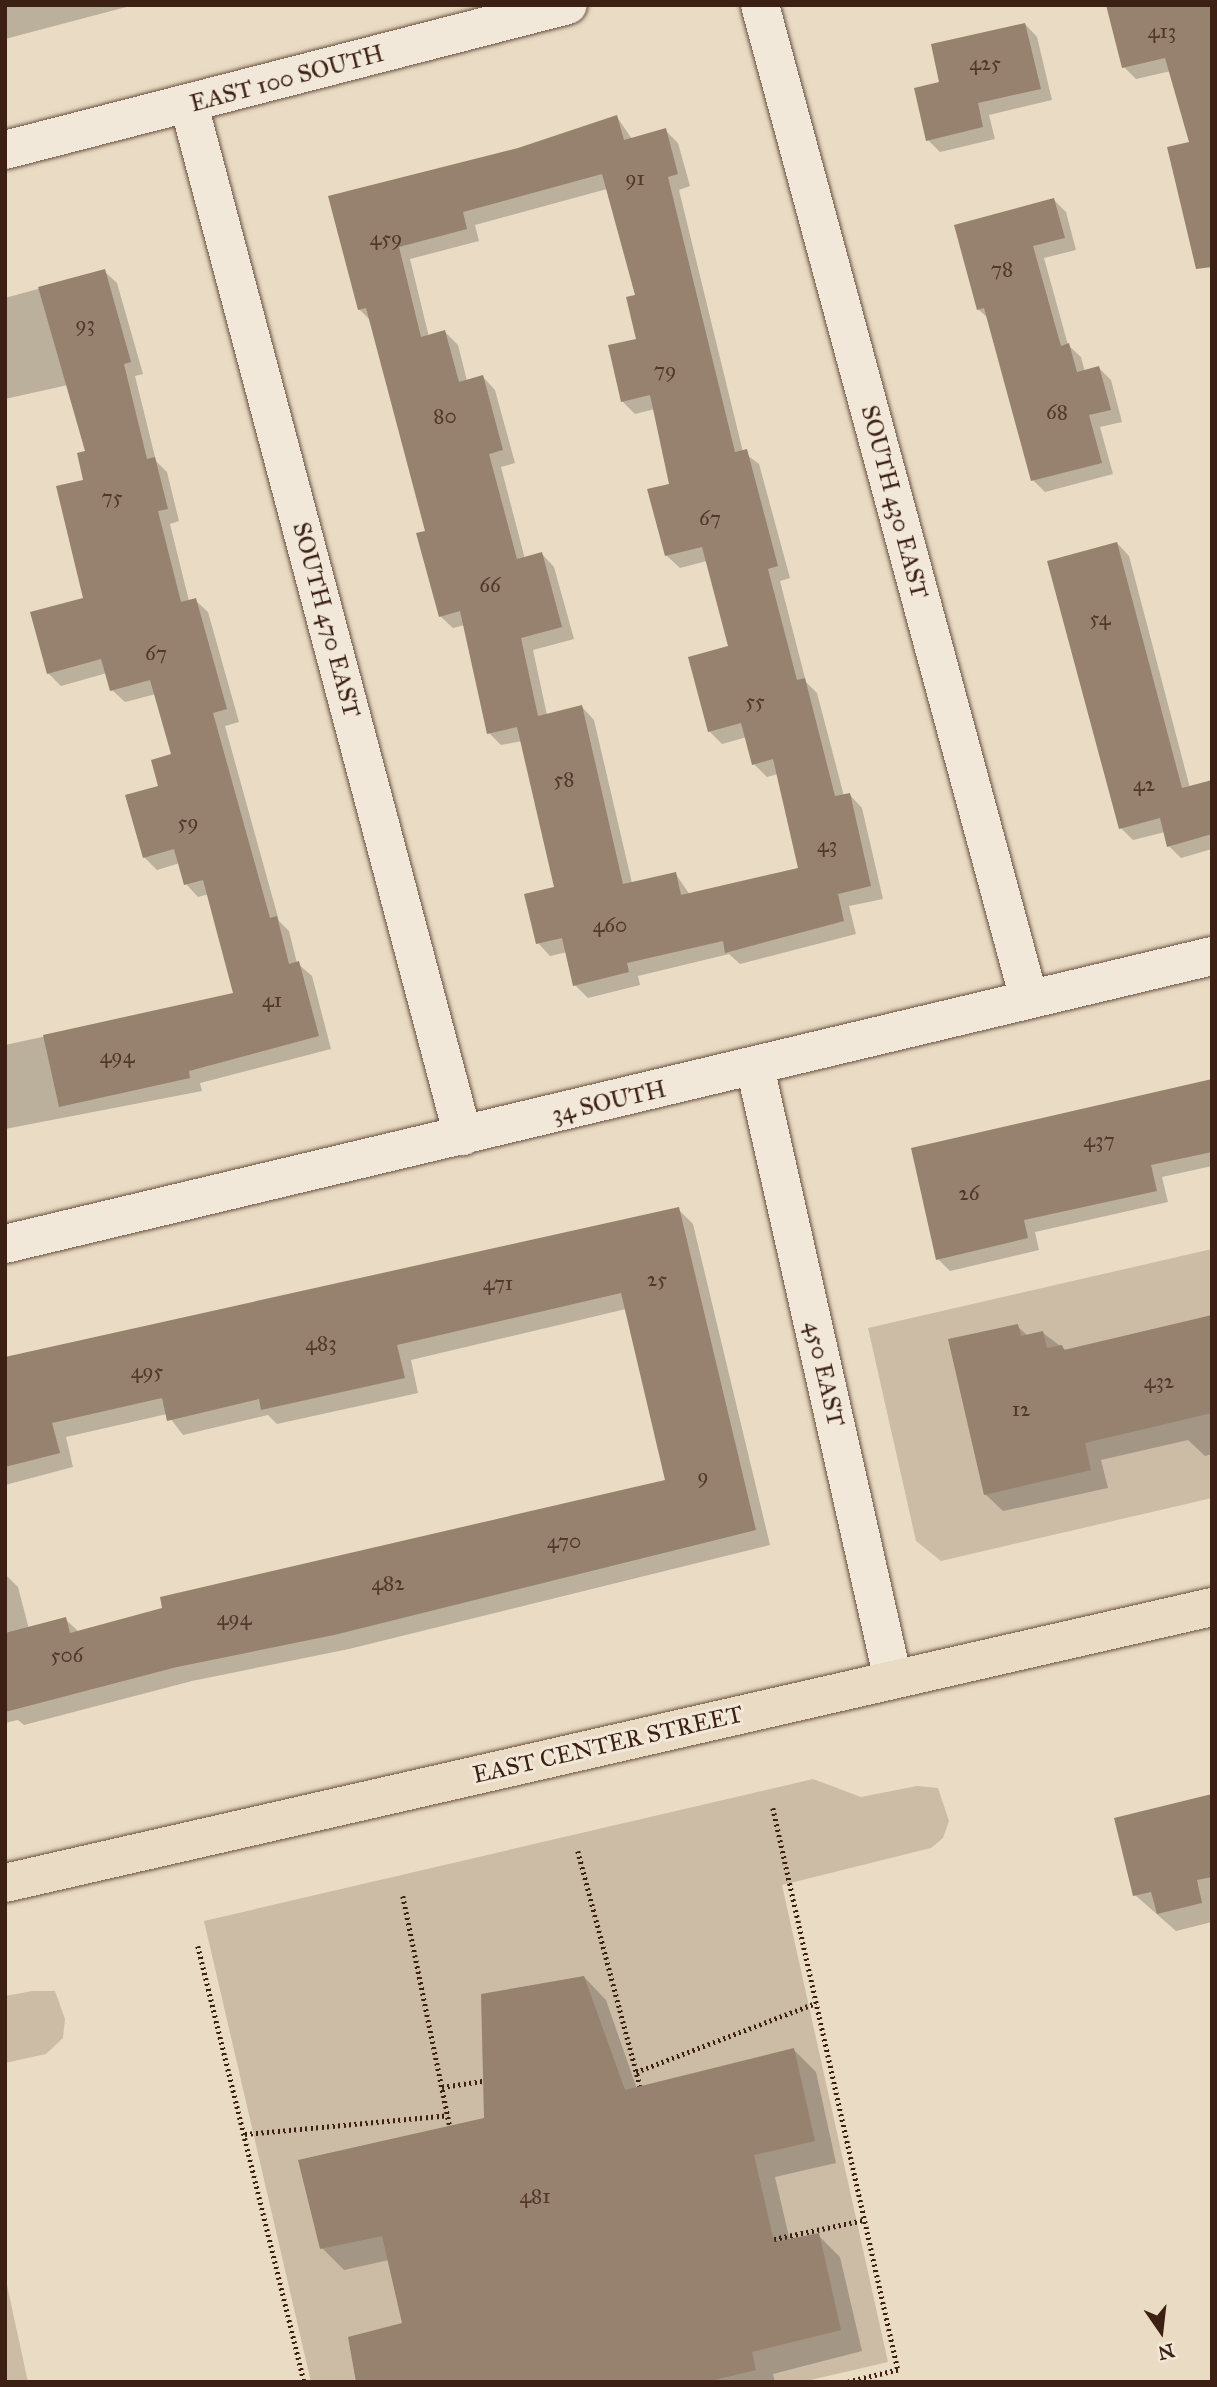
<!DOCTYPE html>
<style>
body{margin:0}
#map{position:relative;width:1217px;height:2387px;overflow:hidden;background:#eadcc4;font-family:"IM FELL Great Primer",serif}
div>[style]{position:absolute}
.green>*{inset:0;background:#ccbca6}
.shadow>*{inset:0;background:#0003}
.building>*{inset:0;background:#96826f}
.path>*{height:4.5px;margin-top:-2.25px;transform-origin:0;background:repeating-linear-gradient(90deg,#3c2013 0 2px,transparent 0 5.5px)}
.roads{filter:drop-shadow(0 0 2px #684f3f) drop-shadow(0 0 2px #684f3f)}
.street>*{height:38px;margin:-19px;padding:0 19px;transform-origin:19px;border-radius:19px;background:#f1e8d9}
.primary>*{height:38px;margin:-19px;padding:0 19px;transform-origin:19px;border-radius:19px;background:#eadcc4}
span{translate:-50% -50%;white-space:nowrap;text-align:center;line-height:1.15;-webkit-text-stroke:6px #f1e8d9;paint-order:stroke}
.number-label{font-size:21px;color:#52382a}
.number-label span{-webkit-text-stroke-width:0}
.street-label{font-size:24px;color:#3c2013}
.frame{position:absolute;inset:0;border:7px solid #3c2013;pointer-events:none}
.north{position:absolute;left:1126px;top:2296px;width:70px;height:70px;-webkit-text-stroke:5px #f1e8d9;paint-order:stroke;rotate:166deg;font-size:19px;font-weight:700;line-height:28px;text-align:center;color:#3c2013}
.north::after{content:'';display:block;margin:auto;width:24px;height:32px;background:#3c2013;clip-path:polygon(50% 0,100% 100%,50% 72%,0 100%)}
</style>
<div id="map">
<div class="green">
<div style="clip-path:polygon(1212px 1249px,1212px 1498px,941px 1561px,916px 1541px,868px 1328px)"></div>
<div style="clip-path:polygon(813px 1779px,861px 1797px,917px 1786px,938px 1788px,949px 1821px,943px 1838px,931px 1848px,782px 1885px,888px 2362px,802px 2382px,311px 2382px,204px 1921px)"></div>
<div style="clip-path:polygon(32px 1991px,55px 1991px,65px 2019px,63px 2038px,46px 2054px,5px 2063px,5px 1996px)"></div>
<div style="clip-path:polygon(5px 2276px,28px 2382px,5px 2382px)"></div>
</div>
<div class="shadow">
<div style="clip-path:polygon(5px 5px,134px 5px,5px 39px)"></div>
<div style="clip-path:polygon(1212px 5px,1191px 143px,1171px 71px,1136px 79px,1124px 67px)"></div>
<div style="clip-path:polygon(1025px 24px,1037px 37px,1052px 100px,989px 115px,995px 139px,940px 152px,928px 140px,942px 84px)"></div>
<div style="clip-path:polygon(evenodd,617px 117px,632px 139px,665px 130px,678px 143px,690px 186px,679px 190px,743px 452px,759px 464px,790px 578px,780px 581px,806px 682px,817px 693px,844px 796px,850px 795px,862px 808px,883px 899px,849px 906px,856px 934px,740px 964px,729px 954px,638px 976px,640px 985px,588px 998px,575px 985px,567px 952px,550px 956px,538px 943px,556px 888px,522px 741px,501px 745px,489px 733px,465px 625px,453px 628px,440px 616px,427px 532px,372px 322px,359px 309px,331px 198px,519px 149px,617px 117px,607px 189px,637px 297px,638px 340px,622px 401px,635px 414px,655px 409px,671px 485px,650px 491px,667px 556px,680px 568px,707px 561px,730px 647px,709px 731px,722px 744px,747px 737px,754px 764px,767px 777px,778px 774px,800px 869px,690px 895px,675px 873px,632px 883px,594px 720px,582px 707px,547px 715px,533px 650px,574px 639px,554px 567px,542px 554px,525px 559px,501px 467px,515px 463px,495px 390px,483px 377px,467px 381px,458px 345px,445px 332px,429px 337px,410px 259px,479px 241px,475px 225px,607px 189px)"></div>
<div style="clip-path:polygon(1054px 200px,1066px 212px,1076px 250px,1044px 258px,1068px 345px,1081px 357px,1085px 372px,1099px 368px,1111px 380px,1122px 422px,1100px 427px,1113px 474px,1045px 492px,1033px 480px,990px 320px,978px 309px)"></div>
<div style="clip-path:polygon(104px 271px,117px 283px,143px 374px,135px 376px,156px 461px,167px 472px,179px 521px,170px 524px,189px 601px,195px 600px,208px 612px,239px 722px,225px 726px,279px 921px,289px 931px,297px 963px,312px 976px,331px 1049px,200px 1083px,202px 1091px,5px 1129px,5px 1045px,236px 995px,209px 894px,198px 897px,186px 884px,180px 863px,157px 870px,144px 857px,160px 787px,173px 756px,156px 694px,125px 702px,112px 690px,107px 673px,61px 686px,48px 673px,85px 599px,87px 452px,68px 385px,5px 399px,5px 298px)"></div>
<div style="clip-path:polygon(1117px 543px,1129px 556px,1190px 788px,1212px 782px,1212px 849px,1181px 858px,1169px 846px,1165px 832px,1133px 840px,1121px 828px)"></div>
<div style="clip-path:polygon(1212px 1082px,1212px 1166px,1162px 1177px,1168px 1202px,1035px 1232px,1039px 1250px,950px 1271px,938px 1259px)"></div>
<div style="clip-path:polygon(678px 1209px,693px 1224px,770px 1545px,349px 1649px,192px 1681px,24px 1725px,18px 1720px,5px 1723px,5px 1574px,18px 1587px,29px 1629px,65px 1619px,79px 1632px,667px 1481px,626px 1309px,411px 1360px,418px 1393px,277px 1424px,268px 1415px,183px 1435px,167px 1414px,66px 1437px,73px 1467px,5px 1485px,5px 1358px)"></div>
<div style="clip-path:polygon(1212px 1319px,1212px 1454px,1205px 1456px,1188px 1440px,1101px 1460px,1108px 1488px,1003px 1511px,985px 1494px,1017px 1326px,1028px 1336px,1043px 1333px,1067px 1351px)"></div>
<div style="clip-path:polygon(1212px 1796px,1212px 1922px,1176px 1931px,1135px 1895px)"></div>
<div style="clip-path:polygon(584px 1977px,606px 2000px,637px 2089px,794px 2050px,816px 2072px,836px 2163px,775px 2177px,790px 2241px,818px 2235px,840px 2257px,862px 2351px,773px 2374px,775px 2382px,358px 2382px,404px 2324px,389px 2260px,344px 2270px,322px 2248px,485px 2120px)"></div>
</div>
<div class="building">
<div style="clip-path:polygon(1106px 5px,1212px 5px,1212px 267px,1196px 269px,1167px 147px,1189px 142px,1165px 58px,1122px 68px)"></div>
<div style="clip-path:polygon(1025px 23px,1041px 89px,978px 103px,983px 127px,926px 141px,914px 88px,939px 82px,931px 44px)"></div>
<div style="clip-path:polygon(evenodd,617px 115px,624px 140px,666px 128px,678px 174px,668px 177px,735px 452px,747px 449px,778px 566px,768px 569px,797px 680px,805px 678px,835px 796px,850px 793px,871px 886px,838px 894px,844px 921px,725px 953px,723px 941px,627px 963px,629px 972px,573px 986px,562px 938px,536px 944px,524px 894px,554px 887px,517px 727px,487px 734px,460px 611px,439px 617px,416px 533px,425px 531px,366px 308px,358px 310px,328px 196px,518px 148px,617px 115px,602px 174px,635px 295px,626px 297px,636px 339px,608px 345px,621px 402px,650px 395px,669px 484px,647px 489px,665px 556px,702px 547px,728px 646px,688px 657px,708px 732px,741px 723px,752px 765px,773px 759px,798px 868px,681px 895px,676px 872px,623px 884px,582px 705px,538px 716px,521px 638px,562px 627px,542px 552px,517px 559px,489px 454px,503px 450px,483px 375px,459px 382px,445px 330px,421px 337px,399px 247px,467px 229px,463px 212px,602px 174px)"></div>
<div style="clip-path:polygon(1054px 198px,1065px 238px,1033px 246px,1061px 346px,1069px 343px,1077px 372px,1099px 366px,1111px 410px,1089px 415px,1102px 463px,1031px 481px,984px 308px,977px 310px,954px 225px)"></div>
<div style="clip-path:polygon(105px 269px,131px 362px,124px 364px,147px 459px,155px 457px,168px 509px,158px 511px,181px 602px,196px 598px,227px 709px,213px 713px,270px 918px,277px 916px,289px 964px,299px 961px,319px 1036px,189px 1071px,190px 1078px,59px 1107px,43px 1035px,233px 993px,203px 880px,184px 885px,174px 849px,143px 858px,125px 795px,158px 786px,151px 760px,171px 754px,150px 680px,110px 691px,101px 659px,47px 674px,30px 612px,83px 598px,56px 486px,83px 480px,77px 453px,85px 451px,38px 287px)"></div>
<div style="clip-path:polygon(1117px 542px,1182px 788px,1212px 780px,1212px 834px,1167px 847px,1160px 818px,1119px 829px,1047px 561px)"></div>
<div style="clip-path:polygon(1212px 1079px,1212px 1152px,1151px 1165px,1157px 1191px,1024px 1220px,1028px 1238px,936px 1260px,911px 1148px)"></div>
<div style="clip-path:polygon(679px 1207px,756px 1530px,334px 1635px,177px 1667px,5px 1712px,5px 1633px,66px 1617px,70px 1633px,162px 1608px,160px 1597px,665px 1480px,621px 1293px,397px 1345px,405px 1378px,261px 1410px,259px 1399px,167px 1421px,162px 1398px,52px 1423px,60px 1453px,5px 1467px,5px 1357px)"></div>
<div style="clip-path:polygon(1212px 1315px,1212px 1413px,1085px 1443px,1091px 1470px,984px 1495px,948px 1339px,1018px 1324px,1021px 1336px,1043px 1331px,1047px 1348px,1062px 1345px,1064px 1350px)"></div>
<div style="clip-path:polygon(1212px 1794px,1212px 1877px,1197px 1880px,1202px 1903px,1157px 1914px,1151px 1892px,1133px 1896px,1114px 1818px)"></div>
<div style="clip-path:polygon(584px 1976px,625px 2090px,794px 2048px,815px 2141px,754px 2155px,774px 2242px,819px 2233px,841px 2330px,752px 2352px,756px 2370px,706px 2382px,356px 2382px,348px 2337px,402px 2323px,382px 2236px,320px 2249px,298px 2160px,484px 2118px,481px 1994px)"></div>
</div>
<div class="path">
<div style="left:773px;top:1808px;width:576px;rotate:77.46deg"></div>
<div style="left:898px;top:2370px;width:51px;rotate:166.5deg"></div>
<div style="left:578px;top:1851px;width:243px;rotate:75.2deg"></div>
<div style="left:403px;top:1896px;width:235px;rotate:78.5deg"></div>
<div style="left:198px;top:1946px;width:449px;rotate:76.3deg"></div>
<div style="left:636px;top:2072px;width:193px;rotate:-21deg"></div>
<div style="left:442px;top:2087px;width:41px;rotate:-8.3deg"></div>
<div style="left:245px;top:2134px;width:204px;rotate:-5.3deg"></div>
<div style="left:774px;top:2239px;width:92px;rotate:-11.9deg"></div>
</div>
<div class="roads">
<div class="street">
<div style="left:760px;top:5px;width:1030px;rotate:74.86deg"></div>
<div style="left:189px;top:105px;width:1067px;rotate:75.12deg"></div>
<div style="left:5px;top:150px;width:581px;rotate:-14.44deg"></div>
<div style="left:755px;top:1067px;width:628px;rotate:77.31deg"></div>
<div style="left:5px;top:1244px;width:1241px;rotate:-13.42deg"></div>
</div>
<div class="primary">
<div style="left:5px;top:1883px;width:1238px;rotate:-12.88deg"></div>
</div>
</div>
<div class="number-label">
<span style="left:1162px;top:31px">413</span>
<span style="left:985px;top:63px">425</span>
<span style="left:635px;top:178px">91</span>
<span style="left:386px;top:238px">459</span>
<span style="left:1002px;top:269px">78</span>
<span style="left:85px;top:324px">93</span>
<span style="left:665px;top:370px">79</span>
<span style="left:1057px;top:412px">68</span>
<span style="left:445px;top:416px">80</span>
<span style="left:112px;top:497px">75</span>
<span style="left:710px;top:518px">67</span>
<span style="left:490px;top:585px">66</span>
<span style="left:1100px;top:618px">54</span>
<span style="left:156px;top:653px">67</span>
<span style="left:755px;top:701px">55</span>
<span style="left:564px;top:779px">58</span>
<span style="left:1144px;top:784px">42</span>
<span style="left:188px;top:822px">59</span>
<span style="left:827px;top:845px">43</span>
<span style="left:610px;top:925px">460</span>
<span style="left:272px;top:1000px">41</span>
<span style="left:117px;top:1056px">494</span>
<span style="left:1099px;top:1140px">437</span>
<span style="left:969px;top:1193px">26</span>
<span style="left:657px;top:1279px">25</span>
<span style="left:498px;top:1283px">471</span>
<span style="left:321px;top:1343px">483</span>
<span style="left:147px;top:1371px">495</span>
<span style="left:1159px;top:1381px">432</span>
<span style="left:1021px;top:1409px">12</span>
<span style="left:703px;top:1476px">9</span>
<span style="left:564px;top:1541px">470</span>
<span style="left:388px;top:1583px">482</span>
<span style="left:234px;top:1618px">494</span>
<span style="left:67px;top:1655px">506</span>
<span style="left:535px;top:2196px">481</span>
</div>
<div class="street-label">
<span style="left:287px;top:79px;rotate:-15deg">EAST 100 SOUTH</span>
<span style="left:894px;top:502px;rotate:75deg">SOUTH 430 EAST</span>
<span style="left:326px;top:620px;rotate:75deg">SOUTH 470 EAST</span>
<span style="left:609px;top:1102px;rotate:-13deg">34 SOUTH</span>
<span style="left:824px;top:1374px;rotate:77deg">450 EAST</span>
<span style="left:608px;top:1745px;rotate:-13deg">EAST CENTER STREET</span>
</div>
<div class="frame"></div>
<div class="north">N</div>
</div>
